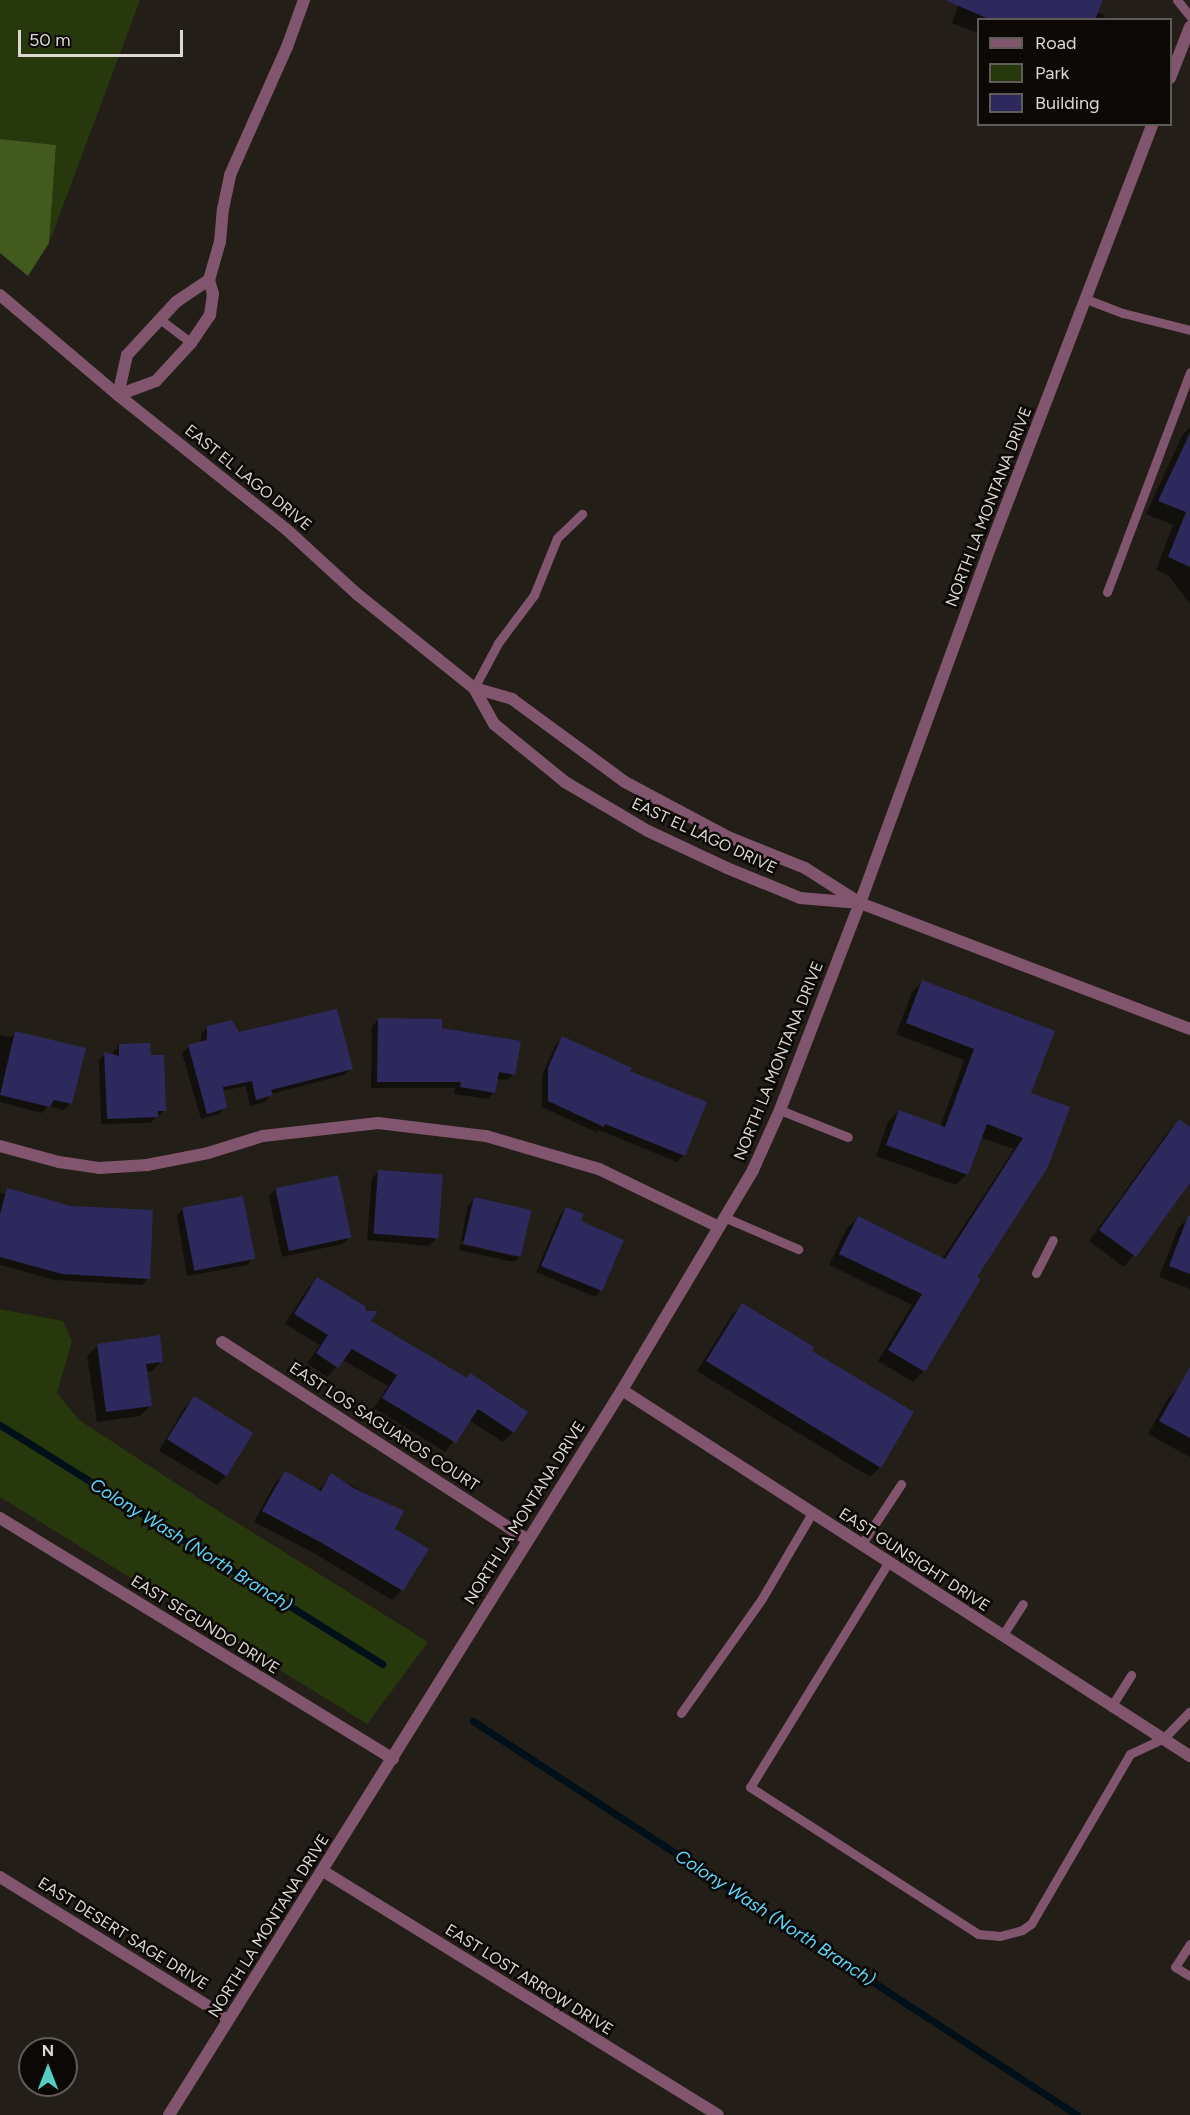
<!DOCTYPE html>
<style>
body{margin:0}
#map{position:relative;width:1190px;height:2115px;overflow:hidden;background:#231e18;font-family:Figtree,sans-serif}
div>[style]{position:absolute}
.green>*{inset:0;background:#28380d}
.forest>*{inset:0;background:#435a1f}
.shadow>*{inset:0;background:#0007}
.stream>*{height:7px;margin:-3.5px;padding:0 3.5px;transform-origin:3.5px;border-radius:3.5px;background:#001018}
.building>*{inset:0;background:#2e295d;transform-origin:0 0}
.service>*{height:9px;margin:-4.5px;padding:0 4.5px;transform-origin:4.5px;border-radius:4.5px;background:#81556d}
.minor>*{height:12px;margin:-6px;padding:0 6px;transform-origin:6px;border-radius:6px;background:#81556d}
.tertiary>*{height:12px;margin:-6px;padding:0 6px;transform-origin:6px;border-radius:6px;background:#81556d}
span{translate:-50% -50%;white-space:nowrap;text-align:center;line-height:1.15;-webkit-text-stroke:5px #0b0806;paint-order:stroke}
.street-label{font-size:16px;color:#dcd8d4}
.water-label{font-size:18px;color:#5cd7fc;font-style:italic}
.legend{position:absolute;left:977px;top:18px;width:195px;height:108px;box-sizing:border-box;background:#0b0806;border:2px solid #5f5b58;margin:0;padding:8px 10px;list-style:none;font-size:18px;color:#dcd8d4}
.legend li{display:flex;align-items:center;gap:12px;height:30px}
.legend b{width:30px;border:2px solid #5f5b58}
.north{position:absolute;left:18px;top:2037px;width:60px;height:60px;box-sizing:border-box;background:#0b0806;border:2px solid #5f5b58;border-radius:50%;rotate:0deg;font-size:16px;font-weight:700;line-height:24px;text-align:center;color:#dcd8d4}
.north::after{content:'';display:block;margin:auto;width:21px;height:27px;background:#55cec6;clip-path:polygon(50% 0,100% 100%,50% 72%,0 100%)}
.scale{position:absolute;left:18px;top:30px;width:165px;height:27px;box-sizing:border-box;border:3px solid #dcd8d4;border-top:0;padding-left:8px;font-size:18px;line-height:21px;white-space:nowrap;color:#dcd8d4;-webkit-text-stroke:4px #0b0806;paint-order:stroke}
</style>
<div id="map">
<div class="green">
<div style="clip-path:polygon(0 0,140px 0,49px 243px,56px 145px,0 139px)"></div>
<div style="clip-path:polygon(0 1309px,63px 1321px,72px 1341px,57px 1393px,79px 1420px,223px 1514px,428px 1642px,367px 1724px,0 1497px)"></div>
</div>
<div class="forest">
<div style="clip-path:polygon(0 139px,56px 145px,49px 243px,28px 276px,0 253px)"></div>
</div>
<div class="shadow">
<div style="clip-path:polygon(960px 0,1101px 0,1096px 12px,1105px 15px,1103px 20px,978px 20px,978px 33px,952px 23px)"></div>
<div style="clip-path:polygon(1190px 427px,1190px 604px,1169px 576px,1156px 570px,1173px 525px,1146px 514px,1183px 434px)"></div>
<div style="clip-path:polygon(923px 981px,1029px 1094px,1068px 1108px,924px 1371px,913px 1382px,878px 1361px,912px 1305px,829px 1265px,847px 1228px,858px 1217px,942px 1259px,1014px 1149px,980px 1137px,966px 1175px,956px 1185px,876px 1156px,888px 1122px,899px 1111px,940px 1127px,964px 1060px,896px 1034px,912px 992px)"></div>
<div style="clip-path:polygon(378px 1020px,441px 1029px,514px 1074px,507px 1080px,496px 1079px,494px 1093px,487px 1099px,454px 1094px,455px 1088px,371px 1088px,372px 1026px)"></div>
<div style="clip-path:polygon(208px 1027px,238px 1034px,351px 1069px,344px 1075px,271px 1094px,265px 1102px,250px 1106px,246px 1086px,222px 1091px,225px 1108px,219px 1114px,201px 1119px,182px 1053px,189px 1047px,201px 1043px,201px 1034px)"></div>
<div style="clip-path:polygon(15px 1033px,71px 1103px,64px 1110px,48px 1106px,42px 1113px,0 1102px,0 1035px,11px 1037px)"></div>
<div style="clip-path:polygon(563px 1038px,628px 1071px,684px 1155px,677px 1162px,599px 1130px,596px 1132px,542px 1107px,542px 1075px,556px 1044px)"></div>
<div style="clip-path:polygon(119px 1045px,149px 1057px,165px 1110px,150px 1123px,101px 1124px,99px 1060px,105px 1054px,113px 1056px,113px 1052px)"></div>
<div style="clip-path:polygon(1179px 1121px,1190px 1129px,1190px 1181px,1124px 1267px,1089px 1241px,1168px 1132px)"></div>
<div style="clip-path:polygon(378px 1172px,436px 1239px,429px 1246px,367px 1240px,372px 1178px)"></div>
<div style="clip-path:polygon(276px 1189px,349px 1238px,343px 1244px,282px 1257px,269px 1196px)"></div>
<div style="clip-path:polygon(8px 1190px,148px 1278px,142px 1285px,55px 1280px,0 1265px,0 1192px,4px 1194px)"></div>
<div style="clip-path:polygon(475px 1199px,521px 1255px,514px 1262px,459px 1250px,460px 1244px,518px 1257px,518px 1253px,461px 1241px,468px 1205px)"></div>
<div style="clip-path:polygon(567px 1208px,579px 1222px,601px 1290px,595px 1297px,536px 1272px,560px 1215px)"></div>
<div style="clip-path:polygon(183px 1209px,253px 1258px,247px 1265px,187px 1276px,177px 1215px)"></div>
<div style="clip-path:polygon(1189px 1217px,1190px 1218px,1190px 1289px,1159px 1277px,1178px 1228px)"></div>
<div style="clip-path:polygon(317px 1279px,369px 1322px,526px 1413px,513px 1432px,503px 1442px,469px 1420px,445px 1452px,374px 1408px,388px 1386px,343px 1360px,327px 1377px,307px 1363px,320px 1345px,285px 1324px,307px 1289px)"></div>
<div style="clip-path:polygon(742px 1305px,810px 1351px,880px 1467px,870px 1477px,697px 1371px,732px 1315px)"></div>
<div style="clip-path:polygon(97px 1346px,162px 1361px,152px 1371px,146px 1372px,150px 1406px,140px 1416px,97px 1422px,87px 1356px)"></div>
<div style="clip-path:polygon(1181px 1385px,1190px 1390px,1190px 1457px,1148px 1434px,1168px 1398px)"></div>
<div style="clip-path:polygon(194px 1398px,227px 1475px,217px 1485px,159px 1451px,184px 1408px)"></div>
<div style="clip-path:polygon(285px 1473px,318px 1491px,332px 1475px,402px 1512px,393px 1529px,402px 1590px,392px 1600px,312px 1552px,254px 1522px,275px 1483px)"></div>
</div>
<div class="stream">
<div style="left:0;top:1425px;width:451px;rotate:32deg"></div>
<div style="left:473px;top:1721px;width:721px;rotate:33.12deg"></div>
</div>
<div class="building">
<div style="clip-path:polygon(945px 0,1103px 0,1095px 20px,991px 20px)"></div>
<div style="clip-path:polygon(1190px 433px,1190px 567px,1168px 557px,1186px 512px,1158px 501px)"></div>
<div style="clip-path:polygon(922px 980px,1055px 1031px,1031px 1093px,1070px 1107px,1048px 1167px,977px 1277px,981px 1279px,925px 1372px,888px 1350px,922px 1294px,839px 1254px,858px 1216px,945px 1259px,1023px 1138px,987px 1124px,968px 1175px,886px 1145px,899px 1110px,945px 1127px,974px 1049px,906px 1023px)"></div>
<div style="clip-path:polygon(337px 1009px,353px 1069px,271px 1090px,273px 1095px,256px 1100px,252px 1081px,223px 1087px,227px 1108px,207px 1114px,188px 1045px,207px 1040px,207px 1026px,232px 1020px,239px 1032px)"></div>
<div style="clip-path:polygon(378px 1018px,442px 1019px,442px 1028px,521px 1041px,515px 1075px,499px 1072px,495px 1093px,460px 1087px,461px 1082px,377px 1082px)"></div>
<div style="clip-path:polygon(15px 1031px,86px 1048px,72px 1104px,54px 1100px,50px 1107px,0 1095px)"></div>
<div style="clip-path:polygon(562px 1036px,632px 1068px,630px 1071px,707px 1102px,685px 1156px,605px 1124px,604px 1127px,548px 1101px,548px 1068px)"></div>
<div style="clip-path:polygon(150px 1043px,151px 1055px,164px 1055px,166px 1111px,158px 1111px,158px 1117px,107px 1119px,104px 1052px,119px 1056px,119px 1044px)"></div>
<div style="clip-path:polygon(1179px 1119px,1190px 1127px,1190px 1183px,1136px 1257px,1099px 1230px)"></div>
<div style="left:378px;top:1170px;width:65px;height:64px;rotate:4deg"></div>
<div style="left:338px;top:1175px;width:64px;height:64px;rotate:78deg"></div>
<div style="clip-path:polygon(7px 1188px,71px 1206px,153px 1210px,150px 1279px,62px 1274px,0 1257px,0 1214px)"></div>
<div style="left:243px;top:1196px;width:64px;height:62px;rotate:79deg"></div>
<div style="left:474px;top:1197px;width:59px;height:48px;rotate:13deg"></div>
<div style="clip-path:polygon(566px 1207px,584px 1214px,581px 1221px,624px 1240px,602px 1291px,541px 1266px)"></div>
<div style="clip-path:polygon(1188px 1216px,1190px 1216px,1190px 1274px,1169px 1266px)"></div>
<div style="clip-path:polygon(317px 1277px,365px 1306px,366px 1311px,378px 1311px,371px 1321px,467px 1378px,470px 1373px,528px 1412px,514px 1433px,478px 1409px,456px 1443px,382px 1398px,397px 1375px,352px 1349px,338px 1368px,316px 1353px,328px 1335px,294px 1314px)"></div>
<div style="clip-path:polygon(742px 1303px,814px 1347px,812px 1351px,914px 1412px,881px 1468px,706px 1361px)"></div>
<div style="clip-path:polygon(160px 1335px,163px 1362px,146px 1364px,152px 1406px,106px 1412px,97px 1344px)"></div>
<div style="clip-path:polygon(1190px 1367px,1190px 1438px,1159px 1421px)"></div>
<div style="left:194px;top:1396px;width:70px;height:51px;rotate:32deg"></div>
<div style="clip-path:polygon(285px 1471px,321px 1491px,331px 1473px,354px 1488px,404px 1511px,395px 1529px,429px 1549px,403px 1591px,322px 1543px,262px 1511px)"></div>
</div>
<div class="service">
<div style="left:1177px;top:0;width:21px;rotate:51deg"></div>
<div style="left:1086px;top:299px;width:40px;rotate:21deg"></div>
<div style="left:1123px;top:313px;width:69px;rotate:14.2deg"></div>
<div style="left:161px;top:320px;width:38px;rotate:37deg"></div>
<div style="left:1107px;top:592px;width:235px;rotate:-69.3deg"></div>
<div style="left:474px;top:688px;width:51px;rotate:-61.9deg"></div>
<div style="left:498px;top:643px;width:60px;rotate:-53.1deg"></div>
<div style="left:534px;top:595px;width:61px;rotate:-68deg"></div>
<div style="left:557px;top:538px;width:35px;rotate:-44deg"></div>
<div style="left:780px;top:1110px;width:73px;rotate:21.7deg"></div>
<div style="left:724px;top:1217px;width:81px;rotate:23.4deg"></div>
<div style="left:1036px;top:1273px;width:37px;rotate:-63deg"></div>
<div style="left:861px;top:1545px;width:73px;rotate:-56.7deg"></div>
<div style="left:888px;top:1563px;width:263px;rotate:121.6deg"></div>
<div style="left:750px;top:1787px;width:271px;rotate:32.8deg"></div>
<div style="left:978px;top:1934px;width:22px;rotate:5deg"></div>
<div style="left:1000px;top:1936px;width:23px;rotate:-15deg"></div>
<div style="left:1022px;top:1930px;width:11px;rotate:-34deg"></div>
<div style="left:1031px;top:1924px;width:197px;rotate:-59.8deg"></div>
<div style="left:1130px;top:1754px;width:38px;rotate:-25deg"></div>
<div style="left:1164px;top:1738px;width:37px;rotate:-46deg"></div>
<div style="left:1002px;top:1636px;width:38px;rotate:-57deg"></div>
<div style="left:1111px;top:1707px;width:38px;rotate:-58deg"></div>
<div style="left:681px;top:1713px;width:138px;rotate:-54.7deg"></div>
<div style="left:761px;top:1600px;width:101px;rotate:-59.6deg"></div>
<div style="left:1190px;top:1944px;width:27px;rotate:123deg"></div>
<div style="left:1175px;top:1967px;width:17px;rotate:31deg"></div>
</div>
<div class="minor">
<div style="left:118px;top:395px;width:40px;rotate:-20.2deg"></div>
<div style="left:156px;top:381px;width:52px;rotate:-47.4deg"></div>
<div style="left:191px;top:343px;width:34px;rotate:-56deg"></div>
<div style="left:210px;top:315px;width:21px;rotate:-82deg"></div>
<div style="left:213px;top:294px;width:15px;rotate:-106deg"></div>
<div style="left:209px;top:280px;width:40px;rotate:-74deg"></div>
<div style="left:220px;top:242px;width:33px;rotate:-85deg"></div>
<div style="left:223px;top:209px;width:35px;rotate:-78deg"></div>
<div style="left:230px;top:175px;width:140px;rotate:-66deg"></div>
<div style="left:287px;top:47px;width:50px;rotate:-70.1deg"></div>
<div style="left:118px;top:395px;width:41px;rotate:-77.3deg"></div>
<div style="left:127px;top:355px;width:72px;rotate:-47.2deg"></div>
<div style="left:176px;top:302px;width:40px;rotate:-34deg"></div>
<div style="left:0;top:1146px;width:61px;rotate:15.2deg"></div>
<div style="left:59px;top:1162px;width:40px;rotate:8.5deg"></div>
<div style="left:99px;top:1168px;width:48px;rotate:-3.6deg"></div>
<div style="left:147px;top:1165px;width:62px;rotate:-11.1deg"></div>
<div style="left:208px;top:1153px;width:58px;rotate:-17.2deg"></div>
<div style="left:263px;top:1136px;width:116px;rotate:-6.4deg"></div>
<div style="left:378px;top:1123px;width:109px;rotate:6.9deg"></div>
<div style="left:486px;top:1136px;width:118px;rotate:16.3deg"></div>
<div style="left:599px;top:1169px;width:133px;rotate:25.8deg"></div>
<div style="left:222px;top:1342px;width:364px;rotate:32.9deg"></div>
<div style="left:622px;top:1390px;width:676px;rotate:32.8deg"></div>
<div style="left:0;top:1518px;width:461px;rotate:31.5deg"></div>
<div style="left:323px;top:1871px;width:464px;rotate:31.7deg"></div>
<div style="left:0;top:1877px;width:269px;rotate:31.8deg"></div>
<div style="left:169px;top:2115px;width:855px;rotate:-58deg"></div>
<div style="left:622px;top:1390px;width:256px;rotate:-59.2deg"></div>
<div style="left:753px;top:1170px;width:66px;rotate:-65.8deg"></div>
<div style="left:780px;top:1110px;width:222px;rotate:-68.9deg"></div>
</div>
<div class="tertiary">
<div style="left:1170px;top:78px;width:55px;rotate:-68.6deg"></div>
<div style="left:0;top:295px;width:155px;rotate:40.3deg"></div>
<div style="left:118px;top:395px;width:215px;rotate:38.6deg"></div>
<div style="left:286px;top:529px;width:96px;rotate:42.5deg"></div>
<div style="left:357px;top:594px;width:150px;rotate:38.8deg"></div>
<div style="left:474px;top:688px;width:41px;rotate:60.9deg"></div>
<div style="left:494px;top:724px;width:92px;rotate:39.2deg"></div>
<div style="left:565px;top:782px;width:96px;rotate:30.6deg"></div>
<div style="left:648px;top:831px;width:87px;rotate:25.1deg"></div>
<div style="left:727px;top:868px;width:79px;rotate:22.3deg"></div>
<div style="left:800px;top:898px;width:60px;rotate:4.8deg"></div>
<div style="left:474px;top:688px;width:40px;rotate:16deg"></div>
<div style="left:512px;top:699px;width:140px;rotate:36.3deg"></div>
<div style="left:625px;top:782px;width:117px;rotate:28.1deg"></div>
<div style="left:728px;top:837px;width:83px;rotate:21.9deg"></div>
<div style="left:805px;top:868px;width:65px;rotate:32.5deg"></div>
<div style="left:860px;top:903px;width:353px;rotate:20.9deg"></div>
<div style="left:860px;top:903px;width:381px;rotate:-69.9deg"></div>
<div style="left:991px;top:545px;width:451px;rotate:-69deg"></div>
</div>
<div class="street-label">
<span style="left:248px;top:478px;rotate:39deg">EAST EL LAGO DRIVE</span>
<span style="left:989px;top:507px;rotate:-69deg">NORTH LA MONTANA DRIVE</span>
<span style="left:704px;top:836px;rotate:25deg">EAST EL LAGO DRIVE</span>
<span style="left:779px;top:1061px;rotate:-68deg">NORTH LA MONTANA DRIVE</span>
<span style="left:384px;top:1427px;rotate:33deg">EAST LOS SAGUAROS COURT</span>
<span style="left:525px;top:1513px;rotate:-58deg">NORTH LA MONTANA DRIVE</span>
<span style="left:914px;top:1560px;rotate:33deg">EAST GUNSIGHT DRIVE</span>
<span style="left:205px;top:1625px;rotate:32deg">EAST SEGUNDO DRIVE</span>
<span style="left:269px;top:1926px;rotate:-58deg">NORTH LA MONTANA DRIVE</span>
<span style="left:123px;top:1934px;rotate:32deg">EAST DESERT SAGE DRIVE</span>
<span style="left:529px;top:1980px;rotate:32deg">EAST LOST ARROW DRIVE</span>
</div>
<div class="water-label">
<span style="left:191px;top:1545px;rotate:32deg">Colony Wash (North Branch)</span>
<span style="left:775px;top:1918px;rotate:33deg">Colony Wash (North Branch)</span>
</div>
<ul class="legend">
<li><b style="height:8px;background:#81556d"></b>Road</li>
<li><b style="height:16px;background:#28380d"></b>Park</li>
<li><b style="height:16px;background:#2e295d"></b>Building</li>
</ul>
<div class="north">N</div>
<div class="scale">50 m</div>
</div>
